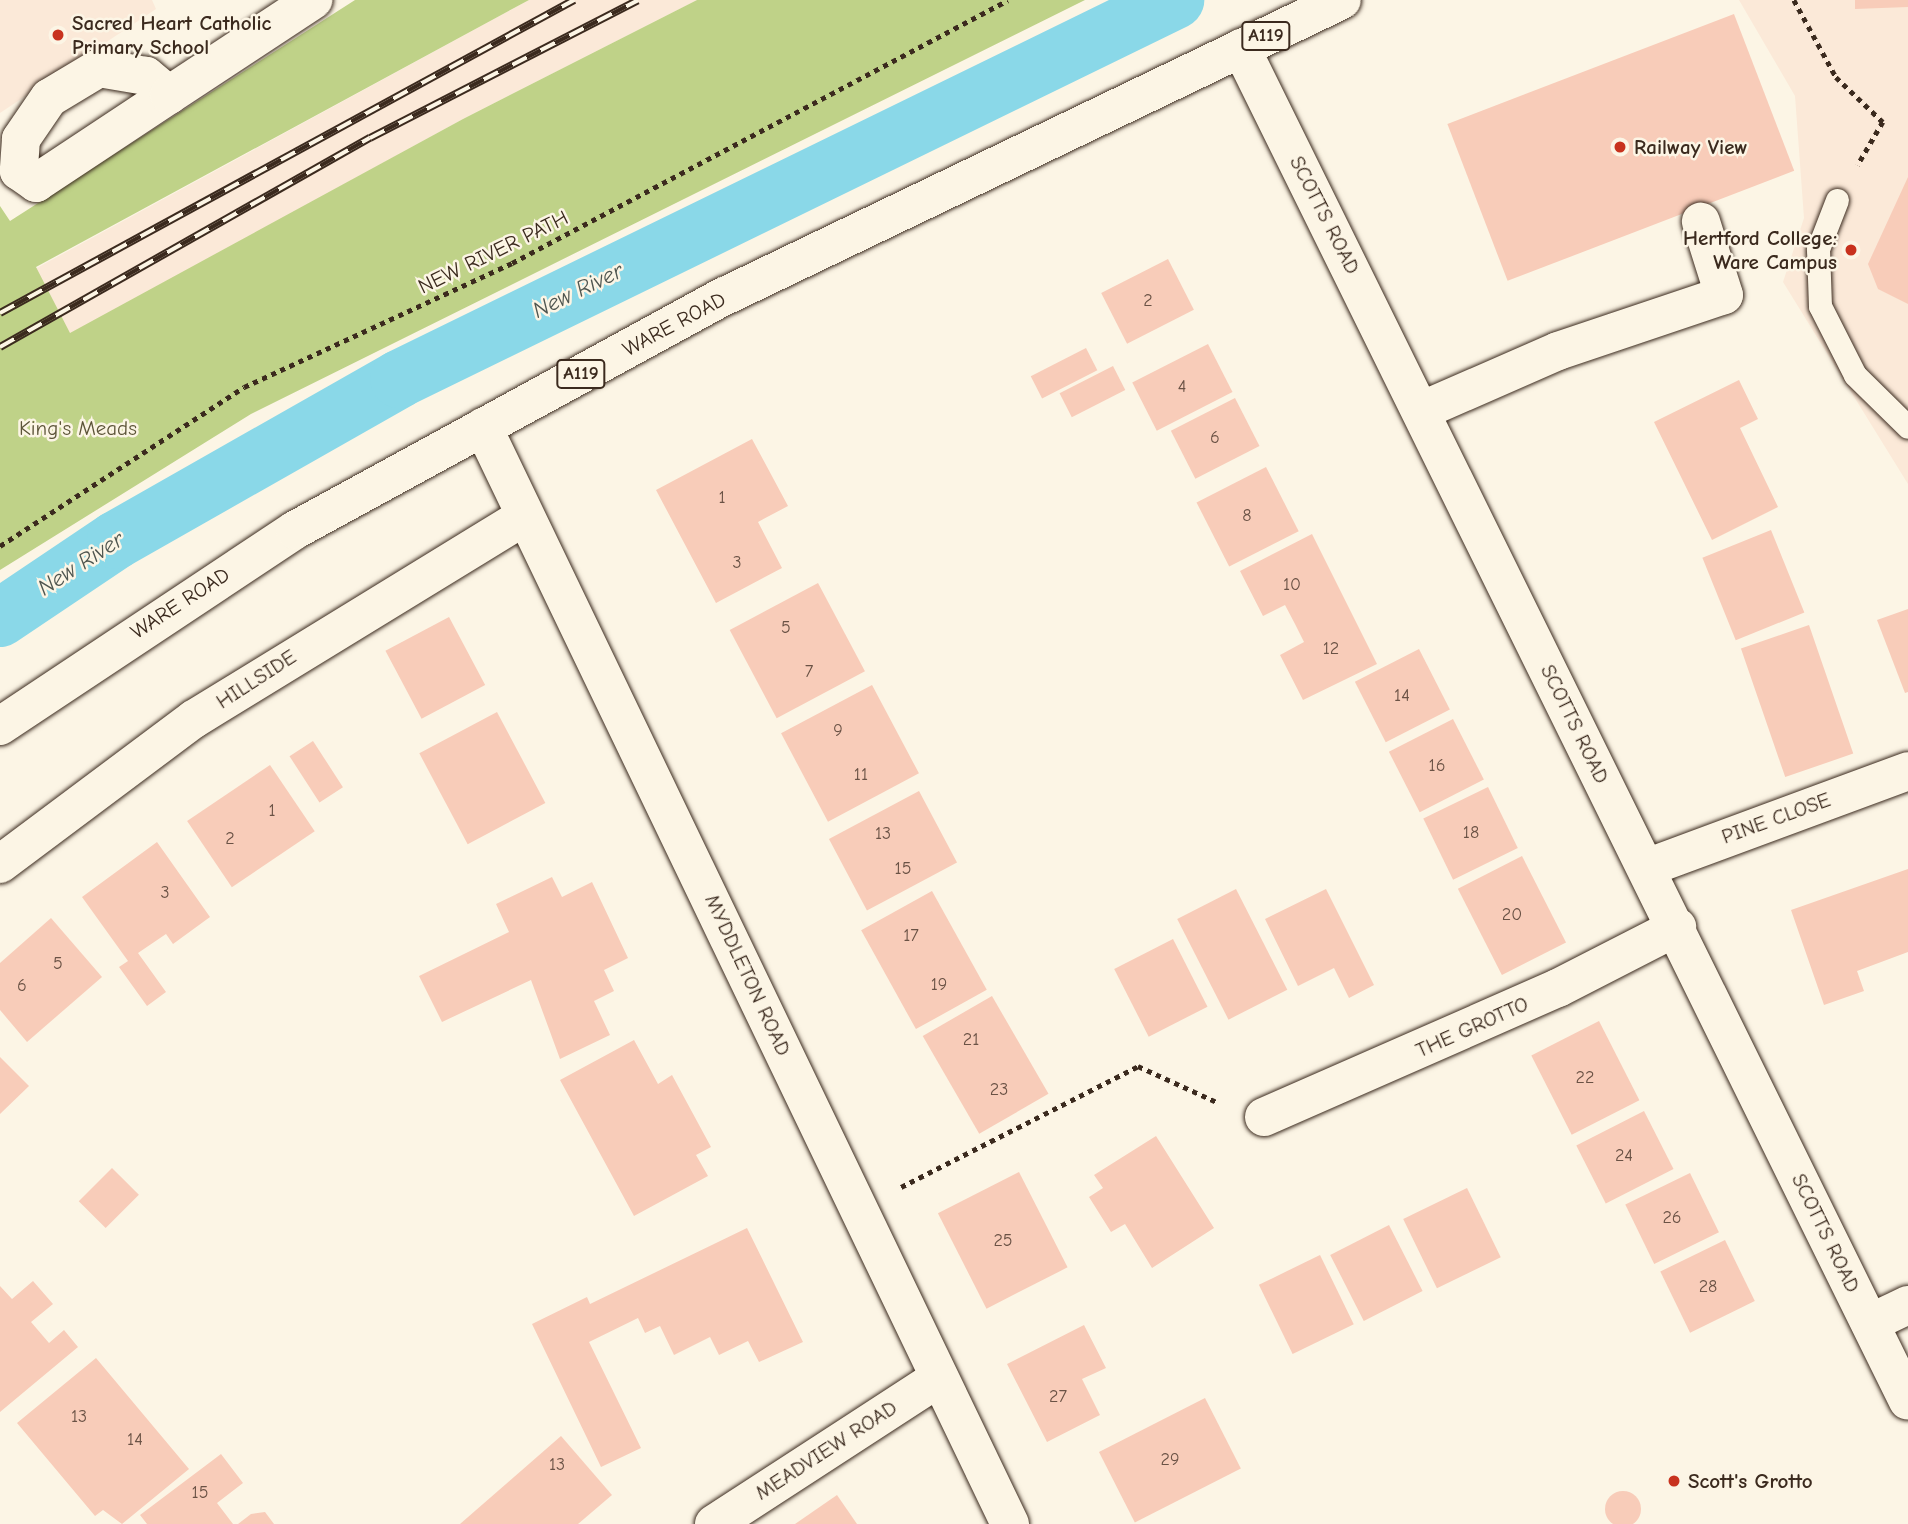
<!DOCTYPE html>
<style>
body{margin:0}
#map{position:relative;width:1908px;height:1524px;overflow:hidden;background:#fcf5e5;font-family:"Comic Neue",sans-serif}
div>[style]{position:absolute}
.built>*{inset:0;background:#fbe9d8}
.green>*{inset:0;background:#bfd288}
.canal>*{height:58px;margin:-29px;padding:0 29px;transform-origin:29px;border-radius:29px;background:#8ad8e8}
.building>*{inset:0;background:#f8ccb9;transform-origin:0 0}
.round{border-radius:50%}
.path>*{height:4.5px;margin-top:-2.25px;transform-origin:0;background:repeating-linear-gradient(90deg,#3b2a1e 0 5px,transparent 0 10px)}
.roads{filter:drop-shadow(0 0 2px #3b2a1e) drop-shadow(0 0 2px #3b2a1e)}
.service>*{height:23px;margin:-11.5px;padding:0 11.5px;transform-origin:11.5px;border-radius:11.5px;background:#fcf5e5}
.minor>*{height:38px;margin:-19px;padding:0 19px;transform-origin:19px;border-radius:19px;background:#fcf5e5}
.primary>*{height:38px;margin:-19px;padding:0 19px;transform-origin:19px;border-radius:19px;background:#fcf5e5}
.rail>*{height:8px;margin-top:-4px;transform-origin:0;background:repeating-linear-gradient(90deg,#fcf5e5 0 16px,#3b2a1e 0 32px);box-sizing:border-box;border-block:2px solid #3b2a1e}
.dots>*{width:19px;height:19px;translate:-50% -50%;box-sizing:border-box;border:4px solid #fcf5e5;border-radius:50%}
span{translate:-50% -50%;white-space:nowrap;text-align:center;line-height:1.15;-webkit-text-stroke:5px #fcf5e5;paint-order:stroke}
.number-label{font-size:18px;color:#6a5245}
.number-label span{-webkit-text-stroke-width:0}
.shield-label span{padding:2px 5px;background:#fcf5e5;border:2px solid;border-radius:5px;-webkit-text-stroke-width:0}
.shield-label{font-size:19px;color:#3b2a1e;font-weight:700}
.poi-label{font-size:21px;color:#3b2a1e;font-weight:700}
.left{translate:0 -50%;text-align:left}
.right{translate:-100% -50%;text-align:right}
.street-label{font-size:21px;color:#3b2a1e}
.park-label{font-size:21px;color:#5c5438}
.water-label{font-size:23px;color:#4f5650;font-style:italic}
</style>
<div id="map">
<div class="built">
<div style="clip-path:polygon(0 0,152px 0,156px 9px,0 113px)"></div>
<div style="clip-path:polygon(529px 0,697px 0,463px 119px,0 373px,0 288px)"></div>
<div style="clip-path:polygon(1739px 0,1908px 0,1908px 484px,1783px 282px,1804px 218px,1795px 96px)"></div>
</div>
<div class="green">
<div style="clip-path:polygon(355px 0,529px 0,36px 267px,70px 333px,463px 119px,697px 0,1085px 0,251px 414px,0 570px,0 206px,10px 221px)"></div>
</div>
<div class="canal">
<div style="left:0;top:618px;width:140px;rotate:-33.9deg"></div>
<div style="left:116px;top:540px;width:326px;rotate:-29.6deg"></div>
<div style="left:399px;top:379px;width:864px;rotate:-26.03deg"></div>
</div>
<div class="building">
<div style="clip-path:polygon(1855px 0,1908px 0,1908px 7px,1855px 9px)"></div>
<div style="left:1734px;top:14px;width:168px;height:307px;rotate:69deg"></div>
<div style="clip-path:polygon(1908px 177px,1908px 304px,1878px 289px,1868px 264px)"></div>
<div style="left:1168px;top:259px;width:57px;height:75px;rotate:63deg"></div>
<div style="left:1208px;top:344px;width:54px;height:85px;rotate:63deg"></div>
<div style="left:1086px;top:348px;width:25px;height:62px;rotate:63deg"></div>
<div style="left:1113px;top:366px;width:27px;height:60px;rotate:63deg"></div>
<div style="clip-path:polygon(1739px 380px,1758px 419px,1740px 428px,1778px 507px,1712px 540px,1654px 422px)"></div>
<div style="left:1235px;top:398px;width:54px;height:72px;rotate:63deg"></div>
<div style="clip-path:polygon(752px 439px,788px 506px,758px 522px,782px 568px,716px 603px,656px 490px)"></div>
<div style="left:1266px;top:467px;width:72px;height:78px;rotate:63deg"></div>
<div style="left:1771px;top:530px;width:89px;height:74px;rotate:68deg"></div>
<div style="clip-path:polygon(1312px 534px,1377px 664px,1303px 700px,1280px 655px,1304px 642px,1295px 624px,1285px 605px,1263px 616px,1240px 571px)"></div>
<div style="left:818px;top:583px;width:100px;height:100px;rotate:62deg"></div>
<div style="clip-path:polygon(1908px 609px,1908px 692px,1905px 693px,1877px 620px)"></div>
<div style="left:449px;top:617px;width:77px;height:72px;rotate:62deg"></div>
<div style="left:1809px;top:625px;width:136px;height:72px;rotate:71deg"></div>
<div style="left:1419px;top:649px;width:68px;height:72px;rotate:63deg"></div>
<div style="left:872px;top:685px;width:100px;height:103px;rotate:62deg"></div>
<div style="left:497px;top:712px;width:103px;height:88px;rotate:62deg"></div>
<div style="left:1453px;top:719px;width:68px;height:72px;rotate:63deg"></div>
<div style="left:313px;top:741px;width:55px;height:28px;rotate:57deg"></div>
<div style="left:270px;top:765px;width:80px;height:100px;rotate:56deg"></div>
<div style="left:1488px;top:787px;width:68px;height:72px;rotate:64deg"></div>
<div style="left:919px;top:791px;width:81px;height:102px;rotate:62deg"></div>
<div style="clip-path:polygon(157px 842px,210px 917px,173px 944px,166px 934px,138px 953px,166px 992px,147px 1006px,119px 967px,128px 961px,82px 897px)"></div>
<div style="left:1522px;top:856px;width:97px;height:72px;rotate:63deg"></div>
<div style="clip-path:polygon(1908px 869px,1908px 952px,1857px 971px,1864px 991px,1824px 1005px,1791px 910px)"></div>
<div style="clip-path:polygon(552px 877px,562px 897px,592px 882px,628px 958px,604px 970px,614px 991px,594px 1001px,610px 1035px,560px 1059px,531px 980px,442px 1022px,419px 976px,509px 932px,496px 904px)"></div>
<div style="left:1236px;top:889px;width:113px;height:66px;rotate:63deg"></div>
<div style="clip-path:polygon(1326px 889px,1374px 985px,1349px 998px,1334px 968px,1298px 986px,1265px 919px)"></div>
<div style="left:932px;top:891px;width:113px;height:81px;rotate:61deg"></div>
<div style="clip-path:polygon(51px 918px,102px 977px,27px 1042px,0 1010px,0 963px)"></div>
<div style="left:1173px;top:939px;width:76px;height:66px;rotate:63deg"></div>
<div style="left:992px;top:996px;width:113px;height:80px;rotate:60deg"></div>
<div style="left:1599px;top:1021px;width:89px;height:76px;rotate:63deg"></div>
<div style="clip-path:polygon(634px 1040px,658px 1084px,672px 1075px,711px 1147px,696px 1155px,708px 1176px,634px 1216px,560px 1080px)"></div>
<div style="clip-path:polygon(0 1057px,29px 1086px,0 1114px)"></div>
<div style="left:1644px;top:1111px;width:65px;height:76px;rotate:63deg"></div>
<div style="clip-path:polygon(1156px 1136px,1214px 1228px,1152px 1268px,1125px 1224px,1111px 1232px,1089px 1197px,1103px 1188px,1094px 1175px)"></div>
<div style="left:112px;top:1168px;width:38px;height:47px;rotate:45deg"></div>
<div style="left:1019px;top:1172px;width:107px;height:91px;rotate:63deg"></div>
<div style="left:1690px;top:1173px;width:66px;height:72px;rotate:64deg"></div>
<div style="left:1467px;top:1188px;width:77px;height:71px;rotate:64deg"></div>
<div style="left:1389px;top:1225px;width:74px;height:66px;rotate:63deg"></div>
<div style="clip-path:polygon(747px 1228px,803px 1342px,759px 1362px,748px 1341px,719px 1355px,710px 1337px,674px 1355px,660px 1326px,645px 1333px,638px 1318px,589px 1342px,641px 1448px,601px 1467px,532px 1324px,587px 1297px,590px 1304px)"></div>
<div style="left:1725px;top:1240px;width:68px;height:72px;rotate:64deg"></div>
<div style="left:1320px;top:1255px;width:77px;height:68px;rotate:64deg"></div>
<div style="clip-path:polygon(33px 1281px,53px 1304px,31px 1322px,49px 1343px,64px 1330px,78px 1347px,0 1412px,0 1286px,12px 1299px)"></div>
<div style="clip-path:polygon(1084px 1325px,1106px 1368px,1082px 1379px,1100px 1415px,1047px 1442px,1007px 1364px)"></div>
<div style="clip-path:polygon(96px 1358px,189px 1469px,122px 1524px,103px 1510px,95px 1516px,17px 1423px)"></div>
<div style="left:1205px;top:1398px;width:79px;height:119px;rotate:63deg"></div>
<div style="clip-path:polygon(561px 1436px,612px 1495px,578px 1524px,460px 1524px)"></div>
<div style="clip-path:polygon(221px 1454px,243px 1483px,217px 1503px,233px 1524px,147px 1524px,140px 1515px)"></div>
<div class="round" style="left:1605px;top:1491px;width:36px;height:36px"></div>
<div style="clip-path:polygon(837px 1495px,857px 1524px,795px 1524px)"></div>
<div style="clip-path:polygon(265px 1512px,274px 1524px,238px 1524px,251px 1514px)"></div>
</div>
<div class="path">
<div style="left:1794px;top:0;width:88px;rotate:61.4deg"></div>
<div style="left:1836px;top:77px;width:65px;rotate:43.8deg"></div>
<div style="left:1883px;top:122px;width:50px;rotate:120.2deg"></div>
<div style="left:0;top:546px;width:291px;rotate:-33.1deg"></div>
<div style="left:244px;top:387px;width:295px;rotate:-24.8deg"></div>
<div style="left:512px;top:263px;width:561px;rotate:-27.93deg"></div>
<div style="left:901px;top:1187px;width:266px;rotate:-27deg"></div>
<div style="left:1138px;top:1066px;width:89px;rotate:24.6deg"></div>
</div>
<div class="roads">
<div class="service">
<div style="left:1837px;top:200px;width:53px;rotate:111.2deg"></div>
<div style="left:1818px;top:249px;width:57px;rotate:88deg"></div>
<div style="left:1820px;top:306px;width:77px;rotate:63.1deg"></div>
<div style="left:1855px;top:375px;width:74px;rotate:44.5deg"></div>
</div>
<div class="minor">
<div style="left:1241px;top:48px;width:1508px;rotate:63.76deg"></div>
<div style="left:169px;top:95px;width:30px;rotate:-140deg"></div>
<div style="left:146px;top:76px;width:48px;rotate:-170.3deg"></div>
<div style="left:99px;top:68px;width:58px;rotate:149deg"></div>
<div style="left:49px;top:98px;width:50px;rotate:124.3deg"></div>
<div style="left:21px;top:139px;width:32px;rotate:94deg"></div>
<div style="left:19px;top:171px;width:21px;rotate:35deg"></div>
<div style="left:36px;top:183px;width:159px;rotate:-33.5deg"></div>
<div style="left:169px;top:95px;width:173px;rotate:-33.4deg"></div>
<div style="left:1423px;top:410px;width:147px;rotate:-23.6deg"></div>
<div style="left:1558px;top:351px;width:175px;rotate:-18.6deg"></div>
<div style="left:1724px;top:295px;width:77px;rotate:-107.5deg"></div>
<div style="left:483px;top:427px;width:1217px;rotate:64.34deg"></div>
<div style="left:0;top:864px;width:242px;rotate:-36.8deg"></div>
<div style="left:194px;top:719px;width:388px;rotate:-31.5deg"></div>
<div style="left:1646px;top:868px;width:279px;rotate:-20.3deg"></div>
<div style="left:1264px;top:1117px;width:321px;rotate:-23.7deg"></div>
<div style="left:1558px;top:988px;width:134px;rotate:-27.1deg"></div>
<div style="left:1870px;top:1323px;width:42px;rotate:-25.3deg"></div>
<div style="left:714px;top:1524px;width:268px;rotate:-33deg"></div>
</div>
<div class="primary">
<div style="left:0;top:726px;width:354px;rotate:-33.6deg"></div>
<div style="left:295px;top:530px;width:490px;rotate:-28.6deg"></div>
<div style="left:725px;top:296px;width:684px;rotate:-25.63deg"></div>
</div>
</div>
<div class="rail">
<div style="left:0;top:313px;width:654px;rotate:-28.6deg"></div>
<div style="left:0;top:347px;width:425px;rotate:-29.5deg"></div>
<div style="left:370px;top:138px;width:301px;rotate:-27.2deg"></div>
</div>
<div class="dots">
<div style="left:58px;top:35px;background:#c8321e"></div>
<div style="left:1620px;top:147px;background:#c8321e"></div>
<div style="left:1851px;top:250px;background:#c8321e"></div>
<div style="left:1674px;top:1481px;background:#c8321e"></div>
</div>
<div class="number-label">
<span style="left:1148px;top:301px">2</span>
<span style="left:1182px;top:387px">4</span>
<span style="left:1215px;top:438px">6</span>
<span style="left:722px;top:498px">1</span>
<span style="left:1247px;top:516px">8</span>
<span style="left:737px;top:563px">3</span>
<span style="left:1292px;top:585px">10</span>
<span style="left:786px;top:628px">5</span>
<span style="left:1331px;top:649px">12</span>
<span style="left:809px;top:672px">7</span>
<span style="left:1402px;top:696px">14</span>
<span style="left:838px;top:731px">9</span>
<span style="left:1437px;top:766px">16</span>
<span style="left:861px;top:775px">11</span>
<span style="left:272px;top:811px">1</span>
<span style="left:1471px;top:833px">18</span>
<span style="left:883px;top:834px">13</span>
<span style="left:230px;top:839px">2</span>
<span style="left:903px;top:869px">15</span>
<span style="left:165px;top:893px">3</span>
<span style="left:1512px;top:915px">20</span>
<span style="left:911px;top:936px">17</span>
<span style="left:58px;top:964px">5</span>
<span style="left:939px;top:985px">19</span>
<span style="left:22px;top:986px">6</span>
<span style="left:971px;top:1040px">21</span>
<span style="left:1585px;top:1078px">22</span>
<span style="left:999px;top:1090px">23</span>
<span style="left:1624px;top:1156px">24</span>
<span style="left:1672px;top:1218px">26</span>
<span style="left:1003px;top:1241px">25</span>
<span style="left:1708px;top:1287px">28</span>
<span style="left:1058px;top:1397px">27</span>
<span style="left:79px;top:1417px">13</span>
<span style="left:135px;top:1440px">14</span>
<span style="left:1170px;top:1460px">29</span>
<span style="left:557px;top:1465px">13</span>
<span style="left:200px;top:1493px">15</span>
</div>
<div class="shield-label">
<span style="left:1266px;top:36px">A119</span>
<span style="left:581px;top:374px">A119</span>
</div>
<div class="poi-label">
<span class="left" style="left:72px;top:35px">Sacred Heart Catholic<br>Primary School</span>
<span class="left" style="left:1634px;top:147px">Railway View</span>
<span class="right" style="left:1837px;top:250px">Hertford College:<br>Ware Campus</span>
<span class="left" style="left:1688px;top:1481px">Scott's Grotto</span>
</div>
<div class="street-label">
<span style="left:1325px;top:215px;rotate:63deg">SCOTTS ROAD</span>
<span style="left:493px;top:252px;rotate:-26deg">NEW RIVER PATH</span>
<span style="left:674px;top:324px;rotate:-28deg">WARE ROAD</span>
<span style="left:180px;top:603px;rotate:-33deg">WARE ROAD</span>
<span style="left:256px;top:679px;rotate:-33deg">HILLSIDE</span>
<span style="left:1575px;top:724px;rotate:64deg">SCOTTS ROAD</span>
<span style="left:1776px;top:818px;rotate:-20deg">PINE CLOSE</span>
<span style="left:748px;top:975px;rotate:65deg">MYDDLETON ROAD</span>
<span style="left:1472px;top:1027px;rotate:-24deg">THE GROTTO</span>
<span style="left:1826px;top:1233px;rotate:64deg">SCOTTS ROAD</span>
<span style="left:826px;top:1450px;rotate:-33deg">MEADVIEW ROAD</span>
</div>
<div class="park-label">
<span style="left:78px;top:428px">King's Meads</span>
</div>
<div class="water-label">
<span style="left:578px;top:291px;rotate:-26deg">New River</span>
<span style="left:81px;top:564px;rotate:-33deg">New River</span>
</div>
</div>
